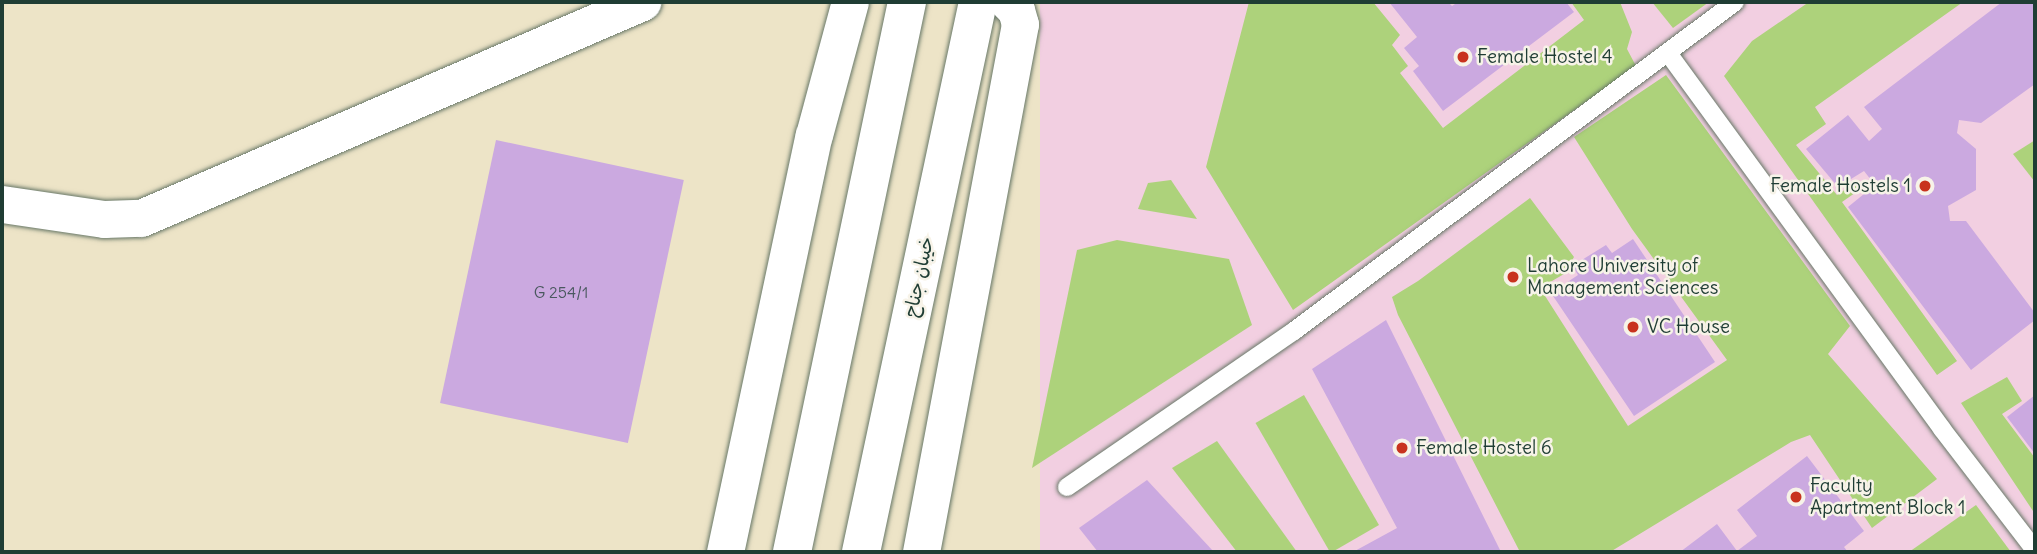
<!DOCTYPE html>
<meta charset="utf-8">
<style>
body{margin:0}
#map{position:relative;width:2037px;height:554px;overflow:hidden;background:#ede4c7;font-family:Delius,"Playpen Sans Arabic",sans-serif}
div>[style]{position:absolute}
.built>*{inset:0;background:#f2cfe1;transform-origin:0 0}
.green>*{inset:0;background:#add27b;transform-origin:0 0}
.building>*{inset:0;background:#cba9e0;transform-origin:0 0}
.roads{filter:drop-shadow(0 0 2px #677767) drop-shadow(0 0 2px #677767)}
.service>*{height:18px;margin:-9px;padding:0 9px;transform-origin:9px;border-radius:9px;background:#fff}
.minor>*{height:37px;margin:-18.5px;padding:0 18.5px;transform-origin:18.5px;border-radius:18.5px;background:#fff}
.secondary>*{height:38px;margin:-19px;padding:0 19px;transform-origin:19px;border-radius:19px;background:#fff}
.dots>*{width:19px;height:19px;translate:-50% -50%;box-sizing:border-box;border:4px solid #f7f3e8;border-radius:50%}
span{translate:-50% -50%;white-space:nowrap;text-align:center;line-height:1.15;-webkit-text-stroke:5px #f7f3e8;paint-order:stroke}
.number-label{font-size:16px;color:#4a585f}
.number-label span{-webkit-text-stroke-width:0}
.poi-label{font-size:19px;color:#1f3d34}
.left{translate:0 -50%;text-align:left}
.right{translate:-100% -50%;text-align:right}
.street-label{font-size:19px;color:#1f3d34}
.frame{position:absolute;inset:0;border:4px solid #1f3d34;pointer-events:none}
</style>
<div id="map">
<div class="built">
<div style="left:1040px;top:2px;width:995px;height:558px"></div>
</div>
<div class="green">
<div style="clip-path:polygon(1249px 2px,1373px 2px,1400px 35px,1392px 45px,1408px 66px,1400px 73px,1443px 128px,1584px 20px,1571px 2px,1620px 2px,1632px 32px,1627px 49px,1636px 66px,1293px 310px,1206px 167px)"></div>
<div style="clip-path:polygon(1652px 2px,1709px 2px,1673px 28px)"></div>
<div style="clip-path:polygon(1809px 2px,1963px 2px,1815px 107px,1826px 124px,1796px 145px,1837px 195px,1859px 180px,1862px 188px,1842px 202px,1957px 361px,1937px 375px,1724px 76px,1752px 41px)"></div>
<div style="clip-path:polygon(1666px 75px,1850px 326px,1828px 354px,1937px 479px,1872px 528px,1810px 435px,1791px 442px,1610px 552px,1520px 552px,1398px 315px,1392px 297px,1418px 281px,1530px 198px,1574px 257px,1564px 274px,1540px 288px,1628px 426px,1727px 360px,1632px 229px,1574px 137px)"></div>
<div style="clip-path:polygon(2035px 140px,2035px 182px,2013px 154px)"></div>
<div style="clip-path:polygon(1171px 180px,1197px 219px,1138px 209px,1148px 183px)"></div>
<div style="clip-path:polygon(1117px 240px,1229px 259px,1252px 325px,1032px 468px,1077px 250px)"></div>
<div style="clip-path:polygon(2007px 377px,2022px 401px,2002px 414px,2035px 458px,2035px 514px,1961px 403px)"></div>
<div style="left:1304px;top:395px;width:150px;height:56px;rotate:60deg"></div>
<div style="clip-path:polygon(1217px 441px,1297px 552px,1237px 552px,1172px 468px)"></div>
<div style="clip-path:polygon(1976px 505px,2011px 552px,1909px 552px)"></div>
</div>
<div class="building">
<div style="clip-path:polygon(1389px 2px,1448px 2px,1452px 6px,1458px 2px,1566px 2px,1574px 12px,1443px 111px,1413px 71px,1419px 66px,1404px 48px,1417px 37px)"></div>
<div style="clip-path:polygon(2002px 2px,2035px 2px,2035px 84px,1981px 123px,1959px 120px,1957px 133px,1976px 149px,1976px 190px,1948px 206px,1950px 221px,1966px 221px,2035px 313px,2035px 320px,1971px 370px,1848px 207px,1875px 185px,1864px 171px,1838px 187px,1806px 149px,1848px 115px,1869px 141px,1882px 129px,1864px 107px)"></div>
<div style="left:496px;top:140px;width:192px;height:269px;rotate:12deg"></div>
<div style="clip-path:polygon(1633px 239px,1715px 362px,1634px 416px,1551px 293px,1578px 275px,1573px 267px,1585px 258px,1606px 245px,1612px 253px)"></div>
<div style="clip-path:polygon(1386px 320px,1501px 552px,1353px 552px,1397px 528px,1312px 369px)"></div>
<div style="clip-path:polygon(2035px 395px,2035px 454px,2007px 417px)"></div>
<div style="clip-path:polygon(1807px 456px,1864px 531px,1844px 547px,1848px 552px,1680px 552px,1717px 524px,1737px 551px,1757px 536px,1737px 510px)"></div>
<div style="clip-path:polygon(1147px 480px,1214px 552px,1098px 552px,1079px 528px)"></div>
</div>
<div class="roads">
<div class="service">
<div style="left:1668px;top:53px;width:465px;rotate:53.9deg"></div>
<div style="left:1942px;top:429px;width:153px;rotate:52.5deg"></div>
<div style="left:1067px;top:487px;width:275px;rotate:-34.5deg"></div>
<div style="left:1294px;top:331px;width:550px;rotate:-36.72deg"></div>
</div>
<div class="minor">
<div style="left:2px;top:204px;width:103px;rotate:8.4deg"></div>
<div style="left:104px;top:219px;width:37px;rotate:-2deg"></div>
<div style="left:141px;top:218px;width:546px;rotate:-23.32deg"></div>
<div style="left:725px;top:552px;width:426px;rotate:-78deg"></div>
<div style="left:814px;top:135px;width:138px;rotate:-74.9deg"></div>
<div style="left:921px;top:552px;width:537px;rotate:-79.38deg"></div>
<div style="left:1020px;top:24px;width:15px;rotate:-106deg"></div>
<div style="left:1016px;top:10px;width:11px;rotate:-135deg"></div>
</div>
<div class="secondary">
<div style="left:792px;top:552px;width:562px;rotate:-78.19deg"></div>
<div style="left:861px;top:552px;width:562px;rotate:-77.99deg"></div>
</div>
</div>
<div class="dots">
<div style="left:1463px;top:57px;background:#c8321e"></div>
<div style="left:1925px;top:186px;background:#c8321e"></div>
<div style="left:1513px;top:277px;background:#c8321e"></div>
<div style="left:1633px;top:327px;background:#c8321e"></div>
<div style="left:1402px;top:448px;background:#c8321e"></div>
<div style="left:1796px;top:497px;background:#c8321e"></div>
</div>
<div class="number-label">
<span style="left:561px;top:292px">G 254/1</span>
</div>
<div class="poi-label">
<span class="left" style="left:1477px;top:57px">Female Hostel 4</span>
<span class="right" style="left:1911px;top:186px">Female Hostels 1</span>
<span class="left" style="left:1527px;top:277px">Lahore University of<br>Management Sciences</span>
<span class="left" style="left:1647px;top:327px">VC House</span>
<span class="left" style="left:1416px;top:448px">Female Hostel 6</span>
<span class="left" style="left:1810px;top:497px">Faculty<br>Apartment Block 1</span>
</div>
<div class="street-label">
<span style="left:919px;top:277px;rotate:-78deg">خیبان جناح</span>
</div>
<div class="frame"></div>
</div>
